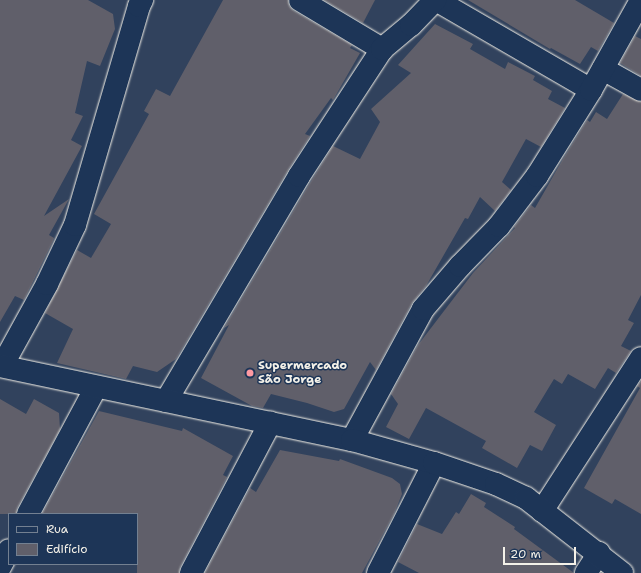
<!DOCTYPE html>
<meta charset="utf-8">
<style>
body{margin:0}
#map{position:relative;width:641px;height:573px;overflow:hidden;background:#31425d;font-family:"Shantell Sans",sans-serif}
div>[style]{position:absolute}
.building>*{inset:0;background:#605f6a}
.roads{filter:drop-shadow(0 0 1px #f4f1e8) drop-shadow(0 0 1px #f4f1e8)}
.street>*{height:22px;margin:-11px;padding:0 11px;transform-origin:11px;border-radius:11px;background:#1d3557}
.secondary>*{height:22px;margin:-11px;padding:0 11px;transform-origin:11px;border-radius:11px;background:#1d3557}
.dots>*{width:11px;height:11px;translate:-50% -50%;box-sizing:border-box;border:2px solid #1d3557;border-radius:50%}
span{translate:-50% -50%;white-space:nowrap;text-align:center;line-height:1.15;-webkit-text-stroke:3px #1d3557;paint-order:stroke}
.poi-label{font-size:12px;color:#f4f1e8;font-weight:700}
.left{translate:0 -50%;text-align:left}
.legend{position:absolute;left:8px;top:513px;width:130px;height:52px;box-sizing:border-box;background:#1d3557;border:1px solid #738091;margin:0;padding:5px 7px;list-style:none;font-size:12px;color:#f4f1e8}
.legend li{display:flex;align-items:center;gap:8px;height:20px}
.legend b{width:20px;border:1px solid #738091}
.scale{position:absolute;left:503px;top:547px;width:73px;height:18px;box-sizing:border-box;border:2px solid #f4f1e8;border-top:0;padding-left:5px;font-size:12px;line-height:14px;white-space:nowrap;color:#f4f1e8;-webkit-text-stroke:3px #1d3557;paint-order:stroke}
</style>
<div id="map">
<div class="building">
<div style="clip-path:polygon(0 0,88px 0,113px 14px,115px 29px,100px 66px,87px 61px,75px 113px,83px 116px,71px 140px,82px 146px,44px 216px,69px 199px,49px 235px,54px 238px,53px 241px,24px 300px,15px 296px,0 322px)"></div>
<div style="clip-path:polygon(223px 0,288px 0,289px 6px,294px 11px,352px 45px,350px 48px,360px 53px,333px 100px,331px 98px,305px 134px,310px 136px,288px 170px,176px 359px,157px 372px,133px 366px,126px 379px,57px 363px,73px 329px,45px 313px,77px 250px,91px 258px,111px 224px,94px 214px,149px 114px,144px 111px,156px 89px,170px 96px)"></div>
<div style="clip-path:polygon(324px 0,375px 0,363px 23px)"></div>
<div style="clip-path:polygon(468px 0,575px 0,614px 23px,598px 51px,591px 47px,580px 64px,551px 48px,550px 49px)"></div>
<div style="clip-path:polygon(435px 24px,473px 44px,470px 49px,505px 69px,508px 62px,535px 76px,533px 80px,552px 91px,548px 99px,565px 108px,541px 147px,526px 139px,502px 182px,511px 190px,495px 211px,480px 197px,468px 219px,465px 218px,426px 286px,412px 303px,376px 370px,370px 362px,344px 409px,334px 412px,307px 403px,271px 394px,263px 408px,252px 406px,201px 378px,229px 325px,224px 328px,310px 183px,333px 146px,360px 159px,380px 122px,371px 109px,411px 73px,398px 65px)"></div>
<div style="clip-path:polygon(635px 36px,641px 39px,641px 76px,620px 63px)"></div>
<div style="clip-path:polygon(623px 94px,641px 102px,641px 295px,628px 320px,634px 323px,621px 346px,631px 351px,616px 373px,608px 368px,595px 389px,568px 374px,562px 384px,554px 379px,534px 412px,556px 425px,542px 451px,530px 445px,517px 468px,482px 448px,486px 441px,426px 408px,409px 439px,386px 427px,398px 404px,391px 394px,418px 345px,473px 273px,515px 228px,514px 227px,531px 205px,535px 208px,563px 159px,587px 120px,590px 122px,596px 112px,607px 119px)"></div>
<div style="clip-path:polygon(641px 381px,641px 514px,615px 499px,612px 504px,584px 488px,640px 388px,637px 386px)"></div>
<div style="clip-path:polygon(0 399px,26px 414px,34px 399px,59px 413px,60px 429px,17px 508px,16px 514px,0 514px)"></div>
<div style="clip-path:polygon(99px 411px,182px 431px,183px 428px,233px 456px,223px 475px,227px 477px,180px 567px,179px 573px,137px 573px,137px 514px,42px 514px)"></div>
<div style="clip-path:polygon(280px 450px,339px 461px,340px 459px,392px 478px,400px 484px,402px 494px,394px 514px,362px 573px,205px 573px,250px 488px,256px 492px)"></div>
<div style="clip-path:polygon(471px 494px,486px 503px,484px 507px,515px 527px,514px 529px,574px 573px,419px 573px,398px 562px,417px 524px,442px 534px,456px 512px,459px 514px)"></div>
</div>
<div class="roads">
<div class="street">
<div style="left:300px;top:0;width:96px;rotate:30.9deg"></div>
<div style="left:436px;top:0;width:179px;rotate:30.1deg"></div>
<div style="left:603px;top:69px;width:43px;rotate:28.9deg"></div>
<div style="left:2px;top:366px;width:94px;rotate:-61.2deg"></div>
<div style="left:47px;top:284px;width:65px;rotate:-64.6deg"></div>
<div style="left:75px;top:225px;width:228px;rotate:-73.7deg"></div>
<div style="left:139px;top:6px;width:7px;rotate:-63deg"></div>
<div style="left:166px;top:401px;width:261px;rotate:-59.4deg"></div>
<div style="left:299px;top:176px;width:152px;rotate:-56.8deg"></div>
<div style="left:382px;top:49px;width:38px;rotate:-40deg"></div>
<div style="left:411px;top:25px;width:35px;rotate:-46deg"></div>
<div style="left:352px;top:440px;width:149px;rotate:-61.5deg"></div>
<div style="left:423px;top:309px;width:57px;rotate:-49.3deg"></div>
<div style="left:460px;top:266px;width:56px;rotate:-45.7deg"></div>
<div style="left:499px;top:226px;width:63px;rotate:-52.8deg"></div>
<div style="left:537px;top:176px;width:102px;rotate:-57.9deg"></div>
<div style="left:591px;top:90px;width:103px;rotate:-60.9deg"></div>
<div style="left:542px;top:511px;width:182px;rotate:-57.1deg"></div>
<div style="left:28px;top:514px;width:144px;rotate:-61.8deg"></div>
<div style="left:0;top:567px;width:19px;rotate:-62deg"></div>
<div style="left:191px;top:573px;width:170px;rotate:-62.2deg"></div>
<div style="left:378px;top:573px;width:123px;rotate:-63deg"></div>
<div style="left:586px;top:573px;width:24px;rotate:-57deg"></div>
</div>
<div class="secondary">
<div style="left:0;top:366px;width:360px;rotate:11.9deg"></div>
<div style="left:352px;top:440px;width:85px;rotate:15.7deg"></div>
<div style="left:434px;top:463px;width:65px;rotate:18.7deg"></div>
<div style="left:496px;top:484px;width:33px;rotate:25deg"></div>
<div style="left:526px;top:498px;width:122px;rotate:38deg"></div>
</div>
</div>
<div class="dots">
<div style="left:250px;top:373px;background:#ff9aa2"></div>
</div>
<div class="poi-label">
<span class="left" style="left:258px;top:373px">Supermercado<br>São Jorge</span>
</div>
<ul class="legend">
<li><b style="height:5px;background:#1d3557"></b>Rua</li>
<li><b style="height:11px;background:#605f6a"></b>Edifício</li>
</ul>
<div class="scale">20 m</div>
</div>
